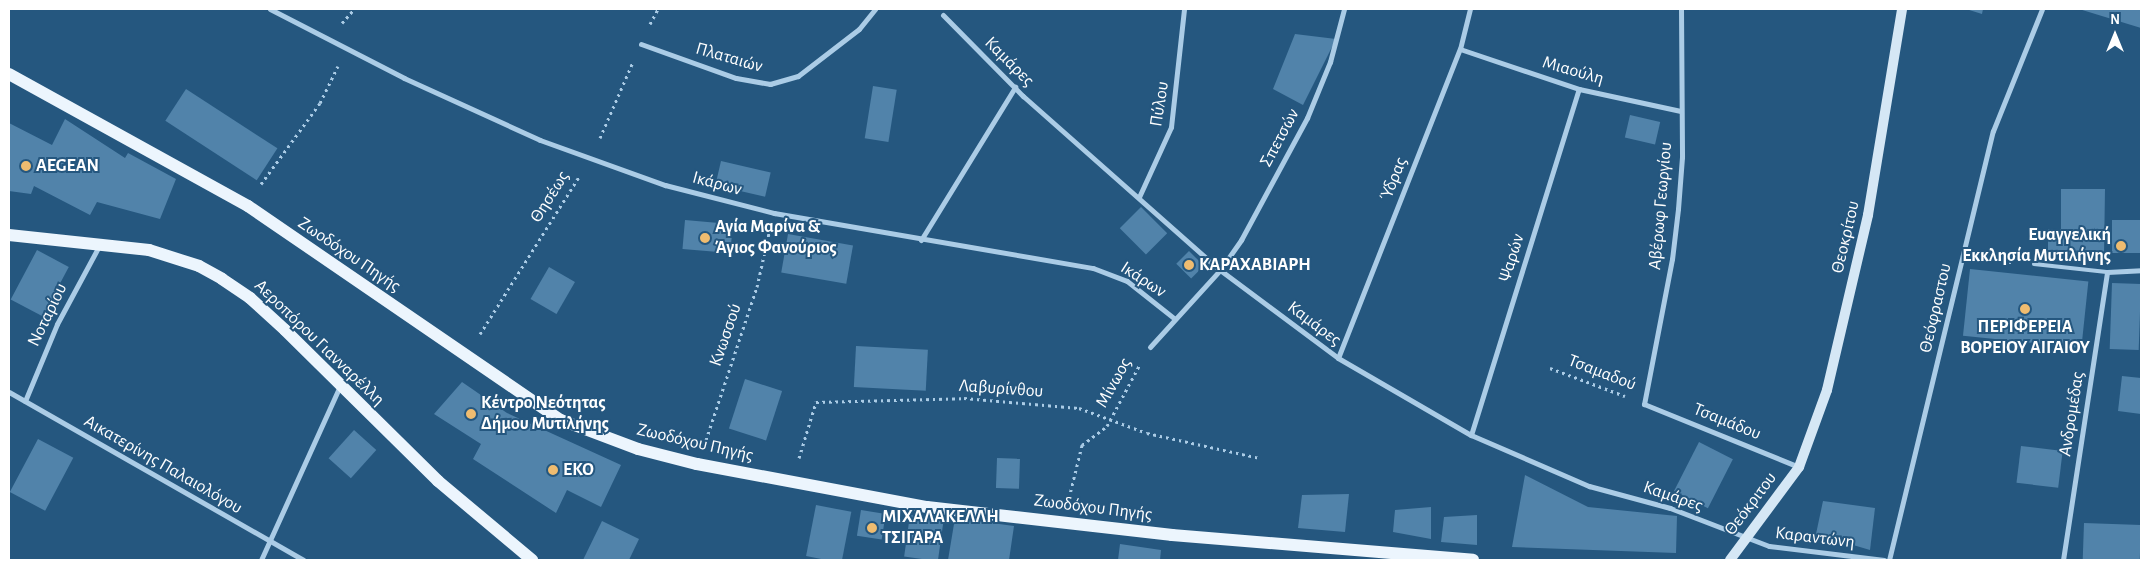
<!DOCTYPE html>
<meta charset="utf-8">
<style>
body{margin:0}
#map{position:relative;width:2150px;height:569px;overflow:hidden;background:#25577f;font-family:"Alegreya Sans",sans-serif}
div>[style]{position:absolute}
.building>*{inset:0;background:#5183aa;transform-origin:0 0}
.path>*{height:3px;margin-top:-1.5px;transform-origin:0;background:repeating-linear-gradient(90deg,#abcce6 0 2.5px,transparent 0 6.5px)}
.lane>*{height:4px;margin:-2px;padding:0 2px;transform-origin:2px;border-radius:2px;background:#abcce6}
.street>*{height:5px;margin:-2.5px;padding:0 2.5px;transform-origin:2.5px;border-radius:2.5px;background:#abcce6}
.secondary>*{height:10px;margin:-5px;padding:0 5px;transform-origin:5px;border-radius:5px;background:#d5e7f5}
.primary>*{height:12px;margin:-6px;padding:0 6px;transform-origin:6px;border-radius:6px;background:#ecf5fd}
.dots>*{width:14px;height:14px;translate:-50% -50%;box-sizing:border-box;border:2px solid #25577f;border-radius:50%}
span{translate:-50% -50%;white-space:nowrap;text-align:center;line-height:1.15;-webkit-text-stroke:4px #25577f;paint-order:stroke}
.street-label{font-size:18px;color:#fff}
.poi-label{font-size:18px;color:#fff;font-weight:700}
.left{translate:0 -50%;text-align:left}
.right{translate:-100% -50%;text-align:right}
.frame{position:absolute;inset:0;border:10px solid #fff;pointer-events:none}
.north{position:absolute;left:2090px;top:10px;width:50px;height:50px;-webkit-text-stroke:4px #25577f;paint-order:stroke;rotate:0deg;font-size:14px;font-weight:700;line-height:20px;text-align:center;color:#fff}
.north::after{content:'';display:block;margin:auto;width:18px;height:22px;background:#fff;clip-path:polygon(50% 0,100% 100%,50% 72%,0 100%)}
</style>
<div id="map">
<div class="building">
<div style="clip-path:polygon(1966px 9px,1983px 9px,1982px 14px)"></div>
<div style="clip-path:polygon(2079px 9px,2141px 9px,2141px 28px)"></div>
<div style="clip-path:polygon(1295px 34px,1336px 39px,1303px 105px,1273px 89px)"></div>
<div style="left:873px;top:86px;width:24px;height:53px;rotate:9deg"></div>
<div style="left:186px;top:89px;width:109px;height:38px;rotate:33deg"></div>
<div style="left:1630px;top:115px;width:31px;height:23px;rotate:13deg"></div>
<div style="clip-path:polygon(65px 119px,125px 158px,128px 153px,176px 179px,160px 219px,97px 202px,90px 215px,34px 186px,31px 194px,9px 191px,9px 123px,52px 145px)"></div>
<div style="left:721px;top:161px;width:51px;height:25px;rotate:13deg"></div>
<div style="clip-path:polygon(2061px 189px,2105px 189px,2104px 256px,2048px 258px,2048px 229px,2061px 229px)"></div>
<div style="left:1141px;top:207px;width:37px;height:30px;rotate:45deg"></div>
<div style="left:685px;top:220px;width:48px;height:29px;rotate:5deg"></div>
<div style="left:2112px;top:220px;width:29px;height:33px"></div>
<div style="left:788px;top:234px;width:66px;height:39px;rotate:10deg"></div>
<div style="left:37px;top:250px;width:36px;height:56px;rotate:28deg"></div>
<div style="left:1189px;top:251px;width:21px;height:18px;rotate:45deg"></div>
<div style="left:549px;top:267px;width:30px;height:37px;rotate:30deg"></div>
<div style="left:1970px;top:269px;width:119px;height:67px;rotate:6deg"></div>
<div style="left:2112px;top:283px;width:29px;height:66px;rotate:2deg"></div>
<div style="left:856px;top:346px;width:72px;height:41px;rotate:3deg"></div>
<div style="clip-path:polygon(2122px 376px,2141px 378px,2141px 414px,2118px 411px)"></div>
<div style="left:745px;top:379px;width:39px;height:52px;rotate:18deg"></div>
<div style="clip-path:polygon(462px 382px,507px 413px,621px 465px,601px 507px,567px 490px,556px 513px,473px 459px,481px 444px,434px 414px)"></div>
<div style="left:354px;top:430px;width:30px;height:38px;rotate:42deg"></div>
<div style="left:38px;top:439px;width:40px;height:60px;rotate:28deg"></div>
<div style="left:1699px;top:442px;width:38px;height:55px;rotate:27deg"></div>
<div style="left:2021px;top:446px;width:42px;height:37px;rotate:7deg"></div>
<div style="left:997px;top:458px;width:23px;height:30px;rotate:2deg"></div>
<div style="clip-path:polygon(1525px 475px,1588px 507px,1677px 516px,1676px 553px,1512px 547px)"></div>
<div style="clip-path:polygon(1349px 494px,1345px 532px,1298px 528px,1302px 495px)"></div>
<div style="clip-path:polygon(1823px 501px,1875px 508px,1870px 550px,1816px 534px)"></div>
<div style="left:816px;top:505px;width:36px;height:52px;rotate:11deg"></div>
<div style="clip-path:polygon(1431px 507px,1431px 539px,1393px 532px,1395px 510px)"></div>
<div style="left:861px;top:510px;width:25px;height:26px;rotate:9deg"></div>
<div style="left:910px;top:515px;width:34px;height:42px;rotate:8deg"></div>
<div style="clip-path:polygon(1477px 515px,1477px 545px,1441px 542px,1444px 517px)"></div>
<div style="clip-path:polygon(955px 518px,1014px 526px,1009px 560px,948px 560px)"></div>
<div style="clip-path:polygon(602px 521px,639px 539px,629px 560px,583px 560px)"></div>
<div style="left:2084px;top:523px;width:57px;height:37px;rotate:2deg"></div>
<div style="clip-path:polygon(1120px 544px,1161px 550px,1160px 560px,1118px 560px)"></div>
</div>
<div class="path">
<div style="left:342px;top:23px;width:18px;rotate:-49deg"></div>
<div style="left:650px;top:24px;width:17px;rotate:-62deg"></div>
<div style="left:600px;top:138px;width:81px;rotate:-66.6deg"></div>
<div style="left:261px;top:184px;width:100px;rotate:-53.9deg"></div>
<div style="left:320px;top:103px;width:41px;rotate:-64.1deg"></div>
<div style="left:1983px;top:259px;width:31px;rotate:6deg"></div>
<div style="left:480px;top:334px;width:186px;rotate:-57.8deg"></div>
<div style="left:1550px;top:368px;width:80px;rotate:20.5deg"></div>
<div style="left:706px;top:440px;width:161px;rotate:-71.6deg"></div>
<div style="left:757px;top:287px;width:55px;rotate:-77.5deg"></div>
<div style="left:799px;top:458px;width:59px;rotate:-73.1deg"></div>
<div style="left:816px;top:402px;width:148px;rotate:-1.5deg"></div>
<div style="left:964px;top:398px;width:115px;rotate:5deg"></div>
<div style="left:1079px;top:408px;width:72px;rotate:20.2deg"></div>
<div style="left:1147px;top:433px;width:116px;rotate:12.5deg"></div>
<div style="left:1069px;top:498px;width:55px;rotate:-76.2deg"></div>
<div style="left:1082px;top:445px;width:31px;rotate:-37deg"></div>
<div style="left:1107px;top:426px;width:68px;rotate:-61.9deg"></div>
</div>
<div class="lane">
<div style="left:2034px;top:264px;width:73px;rotate:6.3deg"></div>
</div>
<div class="street">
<div style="left:270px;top:9px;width:151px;rotate:27.2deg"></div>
<div style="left:404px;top:78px;width:149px;rotate:24.5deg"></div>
<div style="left:540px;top:140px;width:133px;rotate:19.8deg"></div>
<div style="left:665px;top:185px;width:113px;rotate:14.4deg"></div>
<div style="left:774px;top:213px;width:324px;rotate:9.8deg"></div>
<div style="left:1093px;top:268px;width:36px;rotate:21deg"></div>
<div style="left:1127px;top:281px;width:61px;rotate:38.4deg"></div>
<div style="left:1681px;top:9px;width:148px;rotate:89.6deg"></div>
<div style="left:1682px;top:157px;width:52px;rotate:94.4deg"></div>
<div style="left:1678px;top:209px;width:50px;rotate:96.8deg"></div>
<div style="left:1672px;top:259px;width:148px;rotate:100.9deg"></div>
<div style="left:1644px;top:404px;width:167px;rotate:22.1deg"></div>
<div style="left:943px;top:15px;width:114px;rotate:45.4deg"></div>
<div style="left:1023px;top:96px;width:263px;rotate:41.5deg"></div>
<div style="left:1220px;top:270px;width:147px;rotate:36.7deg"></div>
<div style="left:1338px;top:358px;width:154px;rotate:30.1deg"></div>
<div style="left:1471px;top:435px;width:129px;rotate:23.4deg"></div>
<div style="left:1589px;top:486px;width:84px;rotate:15.2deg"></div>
<div style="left:1670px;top:508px;width:106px;rotate:21deg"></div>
<div style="left:1769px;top:546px;width:116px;rotate:6.9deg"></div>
<div style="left:641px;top:44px;width:101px;rotate:19.7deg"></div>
<div style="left:736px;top:78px;width:35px;rotate:10deg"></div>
<div style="left:770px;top:84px;width:29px;rotate:-16deg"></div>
<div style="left:798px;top:76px;width:77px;rotate:-37.6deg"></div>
<div style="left:859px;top:29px;width:26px;rotate:-51deg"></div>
<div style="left:1460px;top:49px;width:126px;rotate:18.6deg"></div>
<div style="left:1579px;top:89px;width:104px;rotate:12.2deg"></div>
<div style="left:1139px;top:197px;width:77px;rotate:-65.4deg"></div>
<div style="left:1171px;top:127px;width:119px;rotate:-83.7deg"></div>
<div style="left:921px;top:240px;width:180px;rotate:-58.4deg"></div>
<div style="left:1150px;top:347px;width:104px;rotate:-47.7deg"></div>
<div style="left:1220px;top:270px;width:37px;rotate:-55deg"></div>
<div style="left:1241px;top:240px;width:139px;rotate:-61.6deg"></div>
<div style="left:1307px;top:118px;width:61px;rotate:-67.7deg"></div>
<div style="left:1330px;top:62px;width:55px;rotate:-75.2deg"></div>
<div style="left:1338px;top:358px;width:332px;rotate:-68.5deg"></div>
<div style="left:1460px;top:49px;width:41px;rotate:-76deg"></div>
<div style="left:9px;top:392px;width:339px;rotate:29.7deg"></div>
<div style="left:25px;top:401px;width:83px;rotate:-67.4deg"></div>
<div style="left:57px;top:324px;width:89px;rotate:-61.7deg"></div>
<div style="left:1471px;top:435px;width:362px;rotate:-72.7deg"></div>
<div style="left:261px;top:560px;width:191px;rotate:-65.6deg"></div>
<div style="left:1889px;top:560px;width:441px;rotate:-76.4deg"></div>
<div style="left:1993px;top:131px;width:131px;rotate:-68.1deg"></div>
<div style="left:2063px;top:560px;width:291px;rotate:-81.3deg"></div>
<div style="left:2107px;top:272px;width:34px;rotate:-3deg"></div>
</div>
<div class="secondary">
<div style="left:1730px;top:560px;width:116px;rotate:-53.4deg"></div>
<div style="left:1799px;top:467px;width:82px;rotate:-70deg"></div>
<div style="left:1827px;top:390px;width:180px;rotate:-76.8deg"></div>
<div style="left:1868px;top:215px;width:209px;rotate:-80.6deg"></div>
</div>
<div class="primary">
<div style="left:9px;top:74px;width:273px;rotate:28.9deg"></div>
<div style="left:248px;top:206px;width:379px;rotate:34.4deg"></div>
<div style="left:561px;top:420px;width:82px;rotate:20.6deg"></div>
<div style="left:638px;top:449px;width:61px;rotate:14.3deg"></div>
<div style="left:697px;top:464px;width:234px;rotate:10.6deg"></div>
<div style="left:927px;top:507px;width:247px;rotate:6.5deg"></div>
<div style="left:1172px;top:535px;width:302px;rotate:4.7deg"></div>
<div style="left:9px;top:235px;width:141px;rotate:6.1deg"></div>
<div style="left:149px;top:250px;width:52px;rotate:17.7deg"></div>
<div style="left:199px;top:266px;width:26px;rotate:29deg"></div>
<div style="left:222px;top:279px;width:34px;rotate:34deg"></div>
<div style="left:250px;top:298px;width:47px;rotate:42.4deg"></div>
<div style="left:285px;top:330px;width:215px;rotate:44.6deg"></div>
<div style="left:438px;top:481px;width:123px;rotate:40deg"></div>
</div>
<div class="dots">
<div style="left:26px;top:166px;background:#efbc70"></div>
<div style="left:705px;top:238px;background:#efbc70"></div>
<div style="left:2121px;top:246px;background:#efbc70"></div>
<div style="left:1189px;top:265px;background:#efbc70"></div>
<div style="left:2025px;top:309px;background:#efbc70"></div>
<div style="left:471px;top:414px;background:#efbc70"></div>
<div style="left:553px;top:470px;background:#efbc70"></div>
<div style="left:872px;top:528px;background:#efbc70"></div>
</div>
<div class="street-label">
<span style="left:729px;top:58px;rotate:16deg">Πλαταιών</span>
<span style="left:1009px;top:62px;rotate:45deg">Καμάρες</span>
<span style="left:1573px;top:71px;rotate:16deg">Μιαούλη</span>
<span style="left:1160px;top:104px;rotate:-81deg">Πύλου</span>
<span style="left:1280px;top:138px;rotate:-62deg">Σπετσών</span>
<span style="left:1394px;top:179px;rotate:-68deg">Ύδρας</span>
<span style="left:717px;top:184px;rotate:15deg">Ικάρων</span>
<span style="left:550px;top:197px;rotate:-58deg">Θησέως</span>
<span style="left:1661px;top:206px;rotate:-85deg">Αβέρωφ Γεωργίου</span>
<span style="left:1846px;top:237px;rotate:-77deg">Θεοκρίτου</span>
<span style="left:349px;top:255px;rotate:34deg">Ζωοδόχου Πηγής</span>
<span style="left:1512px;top:258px;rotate:-73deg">Ψαρών</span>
<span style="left:1143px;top:280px;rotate:33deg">Ικάρων</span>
<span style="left:1936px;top:308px;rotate:-77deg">Θεόφραστου</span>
<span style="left:48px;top:315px;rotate:-64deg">Νοταρίου</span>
<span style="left:1314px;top:324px;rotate:37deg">Καμάρες</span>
<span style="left:726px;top:335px;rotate:-71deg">Κνωσσού</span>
<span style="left:319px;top:343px;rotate:44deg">Αεροπόρου Γιανναρέλλη</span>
<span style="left:1602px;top:373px;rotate:21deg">Τσαμαδού</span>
<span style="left:1114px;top:383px;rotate:-61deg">Μίνωος</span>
<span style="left:1001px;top:389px;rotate:4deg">Λαβυρίνθου</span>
<span style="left:2072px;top:414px;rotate:-81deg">Ανδρομέδας</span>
<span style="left:1727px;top:422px;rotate:22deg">Τσαμάδου</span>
<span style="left:695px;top:443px;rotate:13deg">Ζωοδόχου Πηγής</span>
<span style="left:163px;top:465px;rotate:30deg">Αικατερίνης Παλαιολόγου</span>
<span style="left:1673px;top:497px;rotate:19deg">Καμάρες</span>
<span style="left:1751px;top:504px;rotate:-53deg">Θεόκριτου</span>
<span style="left:1093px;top:508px;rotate:7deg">Ζωοδόχου Πηγής</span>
<span style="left:1815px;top:538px;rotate:7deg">Καραντώνη</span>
</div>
<div class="poi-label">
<span class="left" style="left:36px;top:166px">AEGEAN</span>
<span class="left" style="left:715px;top:238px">Αγία Μαρίνα &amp;<br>Άγιος Φανούριος</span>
<span class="right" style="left:2111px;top:246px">Ευαγγελική<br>Εκκλησία Μυτιλήνης</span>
<span class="left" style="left:1199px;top:265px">ΚΑΡΑΧΑΒΙΑΡΗ</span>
<span style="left:2025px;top:338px">ΠΕΡΙΦΕΡΕΙΑ<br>ΒΟΡΕΙΟΥ ΑΙΓΑΙΟΥ</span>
<span class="left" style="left:481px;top:414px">Κέντρο Νεότητας<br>Δήμου Μυτιλήνης</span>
<span class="left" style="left:563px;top:470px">EKO</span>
<span class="left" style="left:882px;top:528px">ΜΙΧΑΛΑΚΕΛΛΗ<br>ΤΣΙΓΑΡΑ</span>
</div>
<div class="frame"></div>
<div class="north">N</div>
</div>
